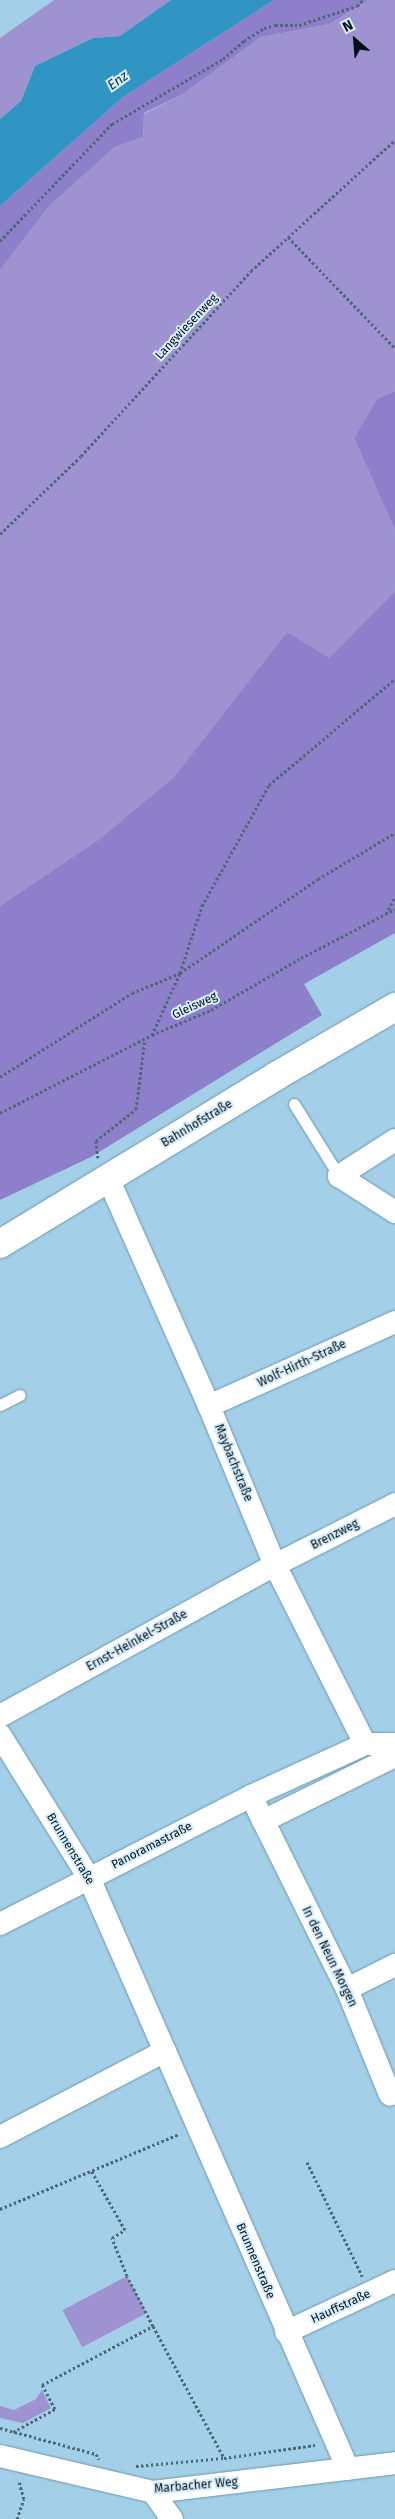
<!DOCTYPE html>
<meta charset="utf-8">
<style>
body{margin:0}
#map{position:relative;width:395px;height:2519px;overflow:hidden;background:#a3d0e8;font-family:"Fira Sans",sans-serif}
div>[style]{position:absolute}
.green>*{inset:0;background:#9e93d0;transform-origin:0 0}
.forest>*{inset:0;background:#8e7fcb}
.water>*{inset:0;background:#3095c3}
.path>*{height:3px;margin-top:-1.5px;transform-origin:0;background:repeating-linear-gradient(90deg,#4c6978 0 2.5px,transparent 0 5px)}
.roads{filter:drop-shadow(0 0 1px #6d98af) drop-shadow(0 0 1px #6d98af)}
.service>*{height:11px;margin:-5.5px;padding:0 5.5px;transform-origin:5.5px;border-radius:5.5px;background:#fff}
.minor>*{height:22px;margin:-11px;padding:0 11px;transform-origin:11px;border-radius:11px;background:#fff}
.tertiary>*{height:28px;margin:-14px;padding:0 14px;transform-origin:14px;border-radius:14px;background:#fff}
span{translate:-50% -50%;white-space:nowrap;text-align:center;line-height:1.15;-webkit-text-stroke:4px #d7edfa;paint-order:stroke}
.street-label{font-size:12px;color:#03121a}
.water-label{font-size:14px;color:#0f3a4d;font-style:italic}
.north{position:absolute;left:330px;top:15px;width:50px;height:50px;-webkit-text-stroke:4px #d7edfa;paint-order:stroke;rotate:333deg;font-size:14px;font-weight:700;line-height:20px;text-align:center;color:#03121a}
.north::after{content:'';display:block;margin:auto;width:18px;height:22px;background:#03121a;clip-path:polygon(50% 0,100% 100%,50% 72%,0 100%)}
</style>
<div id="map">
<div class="green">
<div style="clip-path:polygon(54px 0,171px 0,120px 36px,93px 38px,35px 66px,21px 101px,0 119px,0 38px)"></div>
<div style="clip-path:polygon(368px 0,395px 0,395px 391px,377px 399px,354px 438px,395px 530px,395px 591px,328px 659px,287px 632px,174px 777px,98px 840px,0 906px,0 270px,49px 206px,115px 147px,143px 137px,144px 114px,183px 94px,261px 37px,330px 24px)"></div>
<div style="left:127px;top:2276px;width:42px;height:73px;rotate:62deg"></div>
<div style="clip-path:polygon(42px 2390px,51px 2408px,23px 2423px,0 2418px,0 2406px,14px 2410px,36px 2399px)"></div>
</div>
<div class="forest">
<div style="clip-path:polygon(274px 0,368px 0,330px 24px,261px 37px,183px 94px,144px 113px,143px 137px,115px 147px,49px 206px,0 270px,0 206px,123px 97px)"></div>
<div style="clip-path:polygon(395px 391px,395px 530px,354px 438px,377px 399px)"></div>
<div style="clip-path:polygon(395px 591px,395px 933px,304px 984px,322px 1015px,91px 1157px,0 1200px,0 906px,98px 840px,174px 777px,287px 632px,329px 658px)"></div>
</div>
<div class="water">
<div style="clip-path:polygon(171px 0,274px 0,123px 97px,0 206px,0 119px,21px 101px,35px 66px,93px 38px,120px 36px)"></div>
</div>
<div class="path">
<div style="left:288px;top:237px;width:154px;rotate:46.1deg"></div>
<div style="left:0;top:241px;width:162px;rotate:-46.3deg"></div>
<div style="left:112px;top:124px;width:129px;rotate:-30.4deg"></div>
<div style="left:223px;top:59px;width:28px;rotate:-41deg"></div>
<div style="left:244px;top:41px;width:24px;rotate:-33deg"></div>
<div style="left:264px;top:28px;width:11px;rotate:-15deg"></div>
<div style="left:275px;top:25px;width:24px"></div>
<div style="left:299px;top:25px;width:61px;rotate:-18.1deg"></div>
<div style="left:357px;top:6px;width:8px;rotate:-45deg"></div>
<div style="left:0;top:534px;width:112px;rotate:-43.9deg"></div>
<div style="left:81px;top:456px;width:251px;rotate:-47.4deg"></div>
<div style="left:251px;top:271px;width:195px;rotate:-42.3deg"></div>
<div style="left:386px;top:914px;width:19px;rotate:-62deg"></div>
<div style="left:152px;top:1035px;width:68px;rotate:-65.7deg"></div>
<div style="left:180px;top:973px;width:71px;rotate:-71.8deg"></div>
<div style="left:202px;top:906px;width:138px;rotate:-61deg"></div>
<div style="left:269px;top:785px;width:165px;rotate:-40.1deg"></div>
<div style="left:0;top:1077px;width:156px;rotate:-32.5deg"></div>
<div style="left:132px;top:993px;width:52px;rotate:-22.6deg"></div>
<div style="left:180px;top:973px;width:167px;rotate:-34.3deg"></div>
<div style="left:318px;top:879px;width:90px;rotate:-30.9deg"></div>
<div style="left:0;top:1113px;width:171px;rotate:-27.2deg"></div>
<div style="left:152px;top:1035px;width:64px;rotate:-23deg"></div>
<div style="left:211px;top:1010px;width:104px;rotate:-30deg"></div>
<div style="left:301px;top:958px;width:106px;rotate:-27.5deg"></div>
<div style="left:98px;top:1158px;width:17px;rotate:-97deg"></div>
<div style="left:96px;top:1141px;width:51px;rotate:-38.7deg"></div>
<div style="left:136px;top:1109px;width:70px;rotate:-82.6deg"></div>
<div style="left:307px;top:2162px;width:127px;rotate:64.2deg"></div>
<div style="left:0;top:2209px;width:194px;rotate:-22.7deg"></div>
<div style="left:153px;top:2326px;width:150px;rotate:61.7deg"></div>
<div style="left:0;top:2428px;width:99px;rotate:15.2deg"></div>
<div style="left:96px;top:2454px;width:6px;rotate:59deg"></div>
<div style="left:13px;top:2432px;width:48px;rotate:-28.7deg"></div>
<div style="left:55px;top:2409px;width:27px;rotate:-118deg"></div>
<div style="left:42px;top:2385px;width:126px;rotate:-28deg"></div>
<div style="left:153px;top:2326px;width:56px;rotate:-117.5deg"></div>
<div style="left:127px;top:2276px;width:41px;rotate:-111.5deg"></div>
<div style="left:112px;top:2238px;width:15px;rotate:-32deg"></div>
<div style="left:125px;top:2230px;width:69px;rotate:-119.5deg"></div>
<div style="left:136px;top:2466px;width:88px;rotate:-5.2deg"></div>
<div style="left:224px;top:2458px;width:92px;rotate:-8.1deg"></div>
<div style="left:17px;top:2519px;width:21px;rotate:-71deg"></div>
<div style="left:24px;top:2499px;width:19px;rotate:-106deg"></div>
</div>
<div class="roads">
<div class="service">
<div style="left:294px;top:1104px;width:85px;rotate:58deg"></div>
<div style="left:0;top:1405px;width:22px;rotate:-27deg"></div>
</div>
<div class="minor">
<div style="left:395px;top:1140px;width:67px;rotate:147.3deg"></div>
<div style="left:339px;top:1176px;width:67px;rotate:32.7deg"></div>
<div style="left:108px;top:1178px;width:249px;rotate:66.1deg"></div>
<div style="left:209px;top:1406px;width:172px;rotate:67.5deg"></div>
<div style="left:275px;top:1565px;width:200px;rotate:63.3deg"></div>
<div style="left:209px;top:1406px;width:204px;rotate:-24.3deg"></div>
<div style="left:0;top:1716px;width:314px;rotate:-28.8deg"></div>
<div style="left:275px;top:1565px;width:135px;rotate:-26.9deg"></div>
<div style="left:0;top:1735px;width:168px;rotate:58.1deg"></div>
<div style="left:89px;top:1878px;width:645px;rotate:66.34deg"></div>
<div style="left:251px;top:1796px;width:216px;rotate:63.6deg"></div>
<div style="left:347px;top:1989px;width:114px;rotate:67.9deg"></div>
<div style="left:263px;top:1821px;width:147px;rotate:-26.2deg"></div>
<div style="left:0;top:1924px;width:282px;rotate:-27deg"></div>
<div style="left:251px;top:1796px;width:125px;rotate:-24.5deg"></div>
<div style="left:365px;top:1744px;width:30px"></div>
<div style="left:347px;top:1989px;width:54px;rotate:-26.6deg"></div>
<div style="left:0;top:2137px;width:186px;rotate:-27.5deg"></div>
<div style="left:286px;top:2332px;width:120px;rotate:-25.1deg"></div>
<div style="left:0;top:2456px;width:157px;rotate:13.2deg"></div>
<div style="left:153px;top:2492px;width:244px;rotate:-6.8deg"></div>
<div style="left:153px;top:2492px;width:33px;rotate:55deg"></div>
</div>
<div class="tertiary">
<div style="left:0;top:1244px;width:323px;rotate:-31.3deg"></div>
<div style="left:276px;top:1076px;width:138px;rotate:-30.1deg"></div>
</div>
</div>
<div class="street-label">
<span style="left:187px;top:327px;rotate:-47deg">Langwiesenweg</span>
<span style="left:195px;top:1006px;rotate:-25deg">Gleisweg</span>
<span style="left:197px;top:1124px;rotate:-31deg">Bahnhofstraße</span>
<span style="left:302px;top:1364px;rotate:-25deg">Wolf-Hirth-Straße</span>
<span style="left:233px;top:1463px;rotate:68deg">Maybachstraße</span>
<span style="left:335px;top:1535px;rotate:-27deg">Brenzweg</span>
<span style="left:137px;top:1641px;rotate:-29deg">Ernst-Heinkel-Straße</span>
<span style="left:152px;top:1846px;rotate:-27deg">Panoramastraße</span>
<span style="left:70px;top:1849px;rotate:59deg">Brunnenstraße</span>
<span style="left:329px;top:1957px;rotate:64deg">In den Neun Morgen</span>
<span style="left:255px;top:2261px;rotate:67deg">Brunnenstraße</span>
<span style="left:341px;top:2307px;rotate:-25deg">Hauffstraße</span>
<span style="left:196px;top:2486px;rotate:-5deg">Marbacher Weg</span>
</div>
<div class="water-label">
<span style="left:118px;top:81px;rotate:-35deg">Enz</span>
</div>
<div class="north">N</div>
</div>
